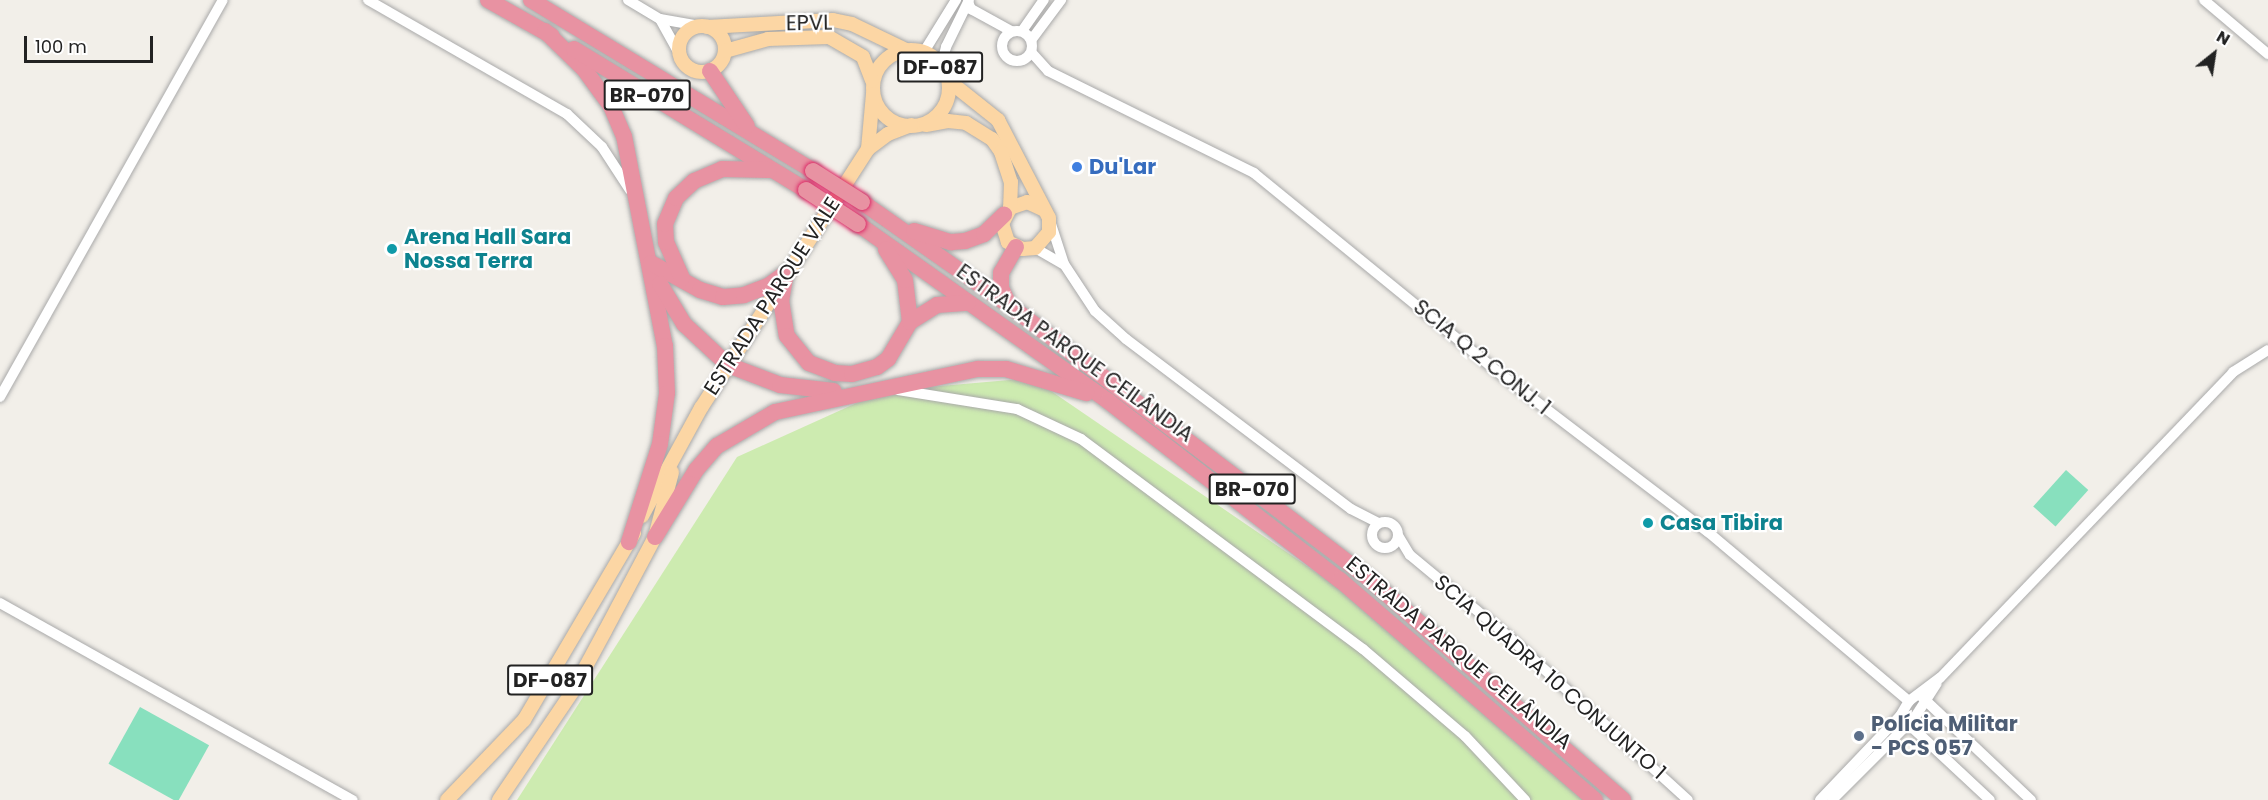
<!DOCTYPE html>
<meta charset="utf-8">
<style>
body{margin:0}
#map{position:relative;width:2268px;height:800px;overflow:hidden;background:#f2efe9;font-family:Poppins,sans-serif}
div>[style]{position:absolute}
.grass>*{inset:0;background:#cdebb0}
.pitch>*{inset:0;background:#88e0be;transform-origin:0 0}
.roads{filter:drop-shadow(0 0 2px #a9a9a9) drop-shadow(0 0 2px #a9a9a9)}
.tertiary>*{height:10px;margin:-5px;padding:0 5px;transform-origin:5px;border-radius:5px;background:#fff}
.tertiary>.ring{margin:-5px;padding:0;box-sizing:content-box;background:none;border:10px solid #fff;border-radius:50%}
.primary>*{height:14px;margin:-7px;padding:0 7px;transform-origin:7px;border-radius:7px;background:#fcd6a4}
.primary>.ring{margin:-7px;padding:0;box-sizing:content-box;background:none;border:14px solid #fcd6a4;border-radius:50%}
.motorway>*{height:16px;margin:-8px;padding:0 8px;transform-origin:8px;border-radius:8px;background:#e892a2}
.bridges{filter:drop-shadow(0 0 2px #dc2a67) drop-shadow(0 0 2px #dc2a67)}
.motorway-bridge>*{height:16px;margin:-8px;padding:0 8px;transform-origin:8px;border-radius:8px;background:#e892a2}
.dots>*{width:16px;height:16px;translate:-50% -50%;box-sizing:border-box;border:3px solid #fff;border-radius:50%}
span{translate:-50% -50%;white-space:nowrap;text-align:center;line-height:1.15;-webkit-text-stroke:4.5px #fff;paint-order:stroke}
.shield-label span{padding:2px 4px;background:#fff;border:2px solid;border-radius:4px;-webkit-text-stroke-width:0}
.shield-label{font-size:20px;color:#222;font-weight:700}
.street-label{font-size:21px;color:#222}
.shop-label{font-size:21px;color:#366cbe;font-weight:700}
.left{translate:0 -50%;text-align:left}
.culture-label{font-size:21px;color:#0d838f;font-weight:700}
.service-label{font-size:21px;color:#4e5e75;font-weight:700}
.north{position:absolute;left:2184px;top:24px;width:60px;height:60px;-webkit-text-stroke:4px #fff;paint-order:stroke;rotate:30deg;font-size:16px;font-weight:700;line-height:24px;text-align:center;color:#222}
.north::after{content:'';display:block;margin:auto;width:21px;height:27px;background:#222;clip-path:polygon(50% 0,100% 100%,50% 72%,0 100%)}
.scale{position:absolute;left:24px;top:36px;width:129px;height:27px;box-sizing:border-box;border:3px solid #222;border-top:0;padding-left:8px;font-size:18px;line-height:21px;white-space:nowrap;color:#222;-webkit-text-stroke:4px #fff;paint-order:stroke}
</style>
<div id="map">
<div class="grass">
<div style="clip-path:polygon(1032px 378px,1392px 624px,1600px 800px,517px 800px,737px 457px,883px 391px)"></div>
</div>
<div class="pitch">
<div style="left:2066px;top:470px;width:30px;height:49px;rotate:42deg"></div>
<div style="left:140px;top:707px;width:79px;height:65px;rotate:29deg"></div>
</div>
<div class="roads">
<div class="tertiary">
<div style="left:368px;top:0;width:229px;rotate:29.8deg"></div>
<div style="left:567px;top:114px;width:48px;rotate:43.3deg"></div>
<div style="left:602px;top:147px;width:51px;rotate:56.9deg"></div>
<div style="left:628px;top:0;width:37px;rotate:31deg"></div>
<div style="left:660px;top:19px;width:39px;rotate:10deg"></div>
<div style="left:2204px;top:0;width:84px;rotate:40.2deg"></div>
<div style="left:968px;top:2px;width:8px;rotate:67deg"></div>
<div style="left:971px;top:9px;width:46px;rotate:28.8deg"></div>
<div style="left:660px;top:19px;width:38px;rotate:61deg"></div>
<div class="ring" style="left:1002px;top:31px;width:20px;height:20px"></div>
<div style="left:1022px;top:31px;width:38px;rotate:-55deg"></div>
<div style="left:1032px;top:39px;width:49px;rotate:-53.4deg"></div>
<div style="left:1032px;top:53px;width:24px;rotate:48deg"></div>
<div style="left:1048px;top:71px;width:230px;rotate:26.3deg"></div>
<div style="left:1254px;top:173px;width:321px;rotate:39.2deg"></div>
<div style="left:1503px;top:376px;width:258px;rotate:37.3deg"></div>
<div style="left:1708px;top:532px;width:263px;rotate:40.1deg"></div>
<div style="left:922px;top:55px;width:65px;rotate:-58.3deg"></div>
<div style="left:941px;top:67px;width:21px;rotate:-76deg"></div>
<div style="left:946px;top:47px;width:52px;rotate:-63.9deg"></div>
<div style="left:1051px;top:224px;width:42px;rotate:72deg"></div>
<div style="left:1064px;top:264px;width:56px;rotate:56.6deg"></div>
<div style="left:1095px;top:311px;width:42px;rotate:42.1deg"></div>
<div style="left:1126px;top:339px;width:282px;rotate:37.1deg"></div>
<div style="left:1351px;top:509px;width:30px;rotate:27deg"></div>
<div style="left:1035px;top:248px;width:32px;rotate:30deg"></div>
<div style="left:898px;top:390px;width:121px;rotate:9.1deg"></div>
<div style="left:1017px;top:409px;width:71px;rotate:25.1deg"></div>
<div style="left:1081px;top:439px;width:352px;rotate:36.7deg"></div>
<div style="left:1363px;top:649px;width:134px;rotate:40.5deg"></div>
<div style="left:1465px;top:736px;width:88px;rotate:46.8deg"></div>
<div style="left:0;top:397px;width:455px;rotate:-60.7deg"></div>
<div class="ring" style="left:1372px;top:522px;width:16px;height:16px"></div>
<div style="left:1399px;top:537px;width:21px;rotate:59deg"></div>
<div style="left:1410px;top:555px;width:131px;rotate:39.7deg"></div>
<div style="left:1511px;top:639px;width:239px;rotate:42.3deg"></div>
<div style="left:0;top:603px;width:404px;rotate:29.2deg"></div>
<div style="left:1922px;top:697px;width:150px;rotate:43.4deg"></div>
<div style="left:1902px;top:718px;width:120px;rotate:43deg"></div>
<div style="left:1820px;top:800px;width:116px;rotate:-46.4deg"></div>
<div style="left:1900px;top:716px;width:17px;rotate:-59deg"></div>
<div style="left:1909px;top:701px;width:39px;rotate:-37deg"></div>
<div style="left:1940px;top:678px;width:424px;rotate:-46.2deg"></div>
<div style="left:2233px;top:372px;width:41px;rotate:-32.2deg"></div>
<div style="left:1832px;top:800px;width:117px;rotate:-45deg"></div>
<div style="left:1915px;top:717px;width:40px;rotate:-57.1deg"></div>
</div>
<div class="primary">
<div class="ring" style="left:679px;top:26px;width:32px;height:32px"></div>
<div style="left:707px;top:27px;width:126px;rotate:-3.2deg"></div>
<div style="left:833px;top:20px;width:19px;rotate:12deg"></div>
<div style="left:852px;top:24px;width:60px;rotate:25.7deg"></div>
<div class="ring" style="left:873px;top:50px;width:62px;height:62px"></div>
<div style="left:725px;top:51px;width:45px;rotate:-15.6deg"></div>
<div style="left:768px;top:39px;width:61px;rotate:-1.9deg"></div>
<div style="left:829px;top:37px;width:39px;rotate:30deg"></div>
<div style="left:863px;top:57px;width:25px;rotate:69deg"></div>
<div style="left:949px;top:81px;width:63px;rotate:38.5deg"></div>
<div style="left:998px;top:120px;width:110px;rotate:62.5deg"></div>
<div style="left:1049px;top:218px;width:14px;rotate:90deg"></div>
<div style="left:1049px;top:232px;width:21px;rotate:131deg"></div>
<div style="left:1035px;top:248px;width:12px;rotate:175deg"></div>
<div style="left:1023px;top:249px;width:17px;rotate:-155deg"></div>
<div style="left:1008px;top:242px;width:19px;rotate:-108deg"></div>
<div style="left:1002px;top:224px;width:18px;rotate:-63deg"></div>
<div style="left:1010px;top:208px;width:18px;rotate:-19deg"></div>
<div style="left:1027px;top:202px;width:19px;rotate:25deg"></div>
<div style="left:926px;top:125px;width:22px;rotate:-10deg"></div>
<div style="left:948px;top:121px;width:18px;rotate:6deg"></div>
<div style="left:966px;top:123px;width:31px;rotate:32deg"></div>
<div style="left:992px;top:139px;width:16px;rotate:55deg"></div>
<div style="left:1001px;top:152px;width:32px;rotate:72deg"></div>
<div style="left:1011px;top:182px;width:26px;rotate:92deg"></div>
<div style="left:868px;top:149px;width:55px;rotate:-84.8deg"></div>
<div style="left:642px;top:516px;width:123px;rotate:-61.4deg"></div>
<div style="left:701px;top:408px;width:308px;rotate:-57.2deg"></div>
<div style="left:868px;top:149px;width:25px;rotate:-37deg"></div>
<div style="left:888px;top:134px;width:25px;rotate:-21deg"></div>
<div style="left:447px;top:800px;width:111px;rotate:-46.1deg"></div>
<div style="left:524px;top:720px;width:217px;rotate:-59.5deg"></div>
<div style="left:499px;top:800px;width:130px;rotate:-55.9deg"></div>
<div style="left:572px;top:692px;width:69px;rotate:-61.6deg"></div>
<div style="left:605px;top:631px;width:106px;rotate:-62deg"></div>
<div style="left:655px;top:537px;width:67px;rotate:-75.3deg"></div>
</div>
<div class="motorway">
<div style="left:488px;top:0;width:73px;rotate:29.4deg"></div>
<div style="left:531px;top:0;width:330px;rotate:31.2deg"></div>
<div style="left:545px;top:31px;width:54px;rotate:44.3deg"></div>
<div style="left:584px;top:69px;width:46px;rotate:53.9deg"></div>
<div style="left:611px;top:106px;width:33px;rotate:67deg"></div>
<div style="left:624px;top:136px;width:214px;rotate:79deg"></div>
<div style="left:665px;top:346px;width:47px;rotate:87.6deg"></div>
<div style="left:667px;top:393px;width:51px;rotate:97.8deg"></div>
<div style="left:660px;top:444px;width:103px;rotate:107.6deg"></div>
<div style="left:574px;top:49px;width:271px;rotate:31.3deg"></div>
<div style="left:710px;top:71px;width:66px;rotate:56.1deg"></div>
<div style="left:862px;top:202px;width:181px;rotate:35.1deg"></div>
<div style="left:1010px;top:306px;width:450px;rotate:37.2deg"></div>
<div style="left:1368px;top:578px;width:338px;rotate:41deg"></div>
<div style="left:858px;top:224px;width:306px;rotate:35.3deg"></div>
<div style="left:1108px;top:401px;width:293px;rotate:37.7deg"></div>
<div style="left:1340px;top:580px;width:337px;rotate:40.8deg"></div>
<div style="left:914px;top:231px;width:39px;rotate:17deg"></div>
<div style="left:951px;top:242px;width:14px;rotate:-4deg"></div>
<div style="left:965px;top:241px;width:20px;rotate:-20deg"></div>
<div style="left:984px;top:234px;width:28px;rotate:-44deg"></div>
<div style="left:651px;top:263px;width:56px;rotate:28.9deg"></div>
<div style="left:700px;top:290px;width:24px;rotate:17deg"></div>
<div style="left:723px;top:297px;width:21px;rotate:-5deg"></div>
<div style="left:744px;top:295px;width:26px;rotate:-21deg"></div>
<div style="left:768px;top:286px;width:22px;rotate:-36deg"></div>
<div style="left:786px;top:273px;width:27px;rotate:100deg"></div>
<div style="left:781px;top:300px;width:36px;rotate:81deg"></div>
<div style="left:787px;top:336px;width:35px;rotate:51deg"></div>
<div style="left:809px;top:363px;width:28px;rotate:21deg"></div>
<div style="left:835px;top:373px;width:17px;rotate:3deg"></div>
<div style="left:852px;top:374px;width:26px;rotate:-16deg"></div>
<div style="left:877px;top:367px;width:14px;rotate:-36deg"></div>
<div style="left:888px;top:359px;width:43px;rotate:-59.3deg"></div>
<div style="left:910px;top:322px;width:42px;rotate:-96.8deg"></div>
<div style="left:905px;top:280px;width:36px;rotate:-122deg"></div>
<div style="left:682px;top:278px;width:39px;rotate:-114deg"></div>
<div style="left:666px;top:242px;width:18px;rotate:-93deg"></div>
<div style="left:665px;top:224px;width:28px;rotate:-67deg"></div>
<div style="left:676px;top:198px;width:25px;rotate:-43deg"></div>
<div style="left:694px;top:181px;width:30px;rotate:-23deg"></div>
<div style="left:722px;top:169px;width:47px;rotate:1.2deg"></div>
<div style="left:660px;top:284px;width:47px;rotate:59deg"></div>
<div style="left:684px;top:324px;width:60px;rotate:43deg"></div>
<div style="left:728px;top:365px;width:56px;rotate:21deg"></div>
<div style="left:780px;top:385px;width:54px;rotate:6.3deg"></div>
<div style="left:1009px;top:305px;width:19px;rotate:-115deg"></div>
<div style="left:1001px;top:288px;width:15px;rotate:-90deg"></div>
<div style="left:1001px;top:273px;width:30px;rotate:-60deg"></div>
<div style="left:910px;top:322px;width:32px;rotate:-32deg"></div>
<div style="left:937px;top:305px;width:31px;rotate:-4deg"></div>
<div style="left:655px;top:537px;width:79px;rotate:-58.5deg"></div>
<div style="left:696px;top:470px;width:32px;rotate:-49deg"></div>
<div style="left:717px;top:446px;width:67px;rotate:-30.4deg"></div>
<div style="left:775px;top:412px;width:208px;rotate:-12deg"></div>
<div style="left:978px;top:369px;width:28px"></div>
<div style="left:1006px;top:369px;width:84px;rotate:16.7deg"></div>
</div>
</div>
<div class="bridges">
<div class="motorway-bridge">
<div style="left:813px;top:171px;width:58px;rotate:32.3deg"></div>
<div style="left:806px;top:190px;width:62px;rotate:33.2deg"></div>
</div>
</div>
<div class="dots">
<div style="left:1077px;top:167px;background:#3f7fe0"></div>
<div style="left:392px;top:249px;background:#0f9aa8"></div>
<div style="left:1648px;top:523px;background:#0f9aa8"></div>
<div style="left:1859px;top:736px;background:#5c6f8a"></div>
</div>
<div class="shield-label">
<span style="left:940px;top:67px">DF-087</span>
<span style="left:647px;top:95px">BR-070</span>
<span style="left:1252px;top:489px">BR-070</span>
<span style="left:550px;top:680px">DF-087</span>
</div>
<div class="street-label">
<span style="left:809px;top:23px;rotate:-1deg">EPVL</span>
<span style="left:772px;top:296px;rotate:-57deg">ESTRADA PARQUE VALE</span>
<span style="left:1075px;top:353px;rotate:36deg">ESTRADA PARQUE CEILÂNDIA</span>
<span style="left:1482px;top:357px;rotate:39deg">SCIA Q 2 CONJ. 1</span>
<span style="left:1459px;top:653px;rotate:40deg">ESTRADA PARQUE CEILÂNDIA</span>
<span style="left:1550px;top:677px;rotate:41deg">SCIA QUADRA 10 CONJUNTO 1</span>
</div>
<div class="shop-label">
<span class="left" style="left:1089px;top:167px">Du'Lar</span>
</div>
<div class="culture-label">
<span class="left" style="left:404px;top:249px">Arena Hall Sara<br>Nossa Terra</span>
<span class="left" style="left:1660px;top:523px">Casa Tibira</span>
</div>
<div class="service-label">
<span class="left" style="left:1871px;top:736px">Polícia Militar<br>- PCS 057</span>
</div>
<div class="north">N</div>
<div class="scale">100 m</div>
</div>
